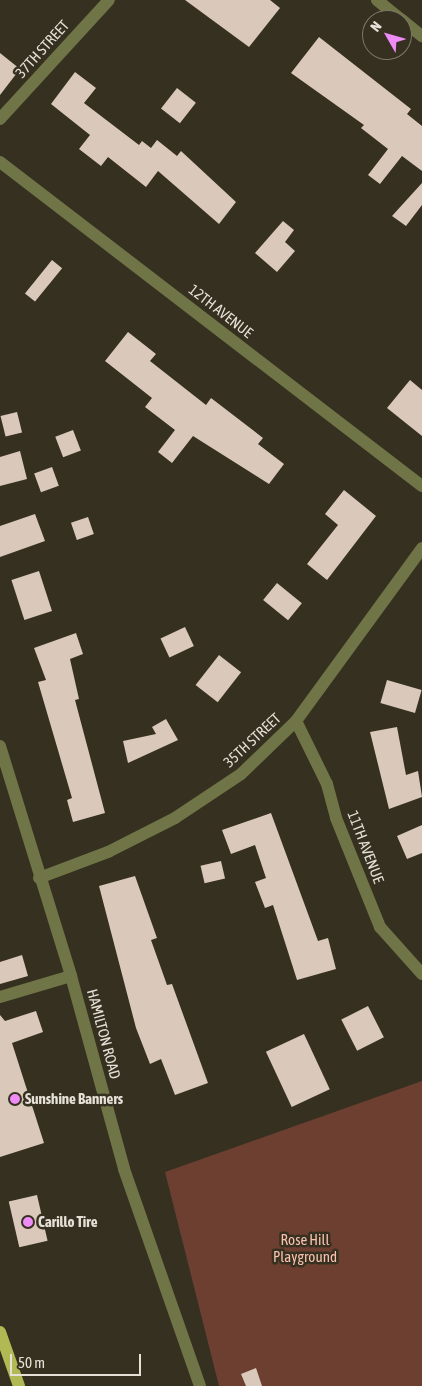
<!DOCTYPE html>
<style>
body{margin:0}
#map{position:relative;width:422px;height:1386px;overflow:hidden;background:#363020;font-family:"Asap Condensed",sans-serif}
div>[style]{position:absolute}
.green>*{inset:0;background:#6c3f30}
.building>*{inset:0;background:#dac9ba;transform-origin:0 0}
.minor>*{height:12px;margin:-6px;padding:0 6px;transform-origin:6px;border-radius:6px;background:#707547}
.major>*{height:12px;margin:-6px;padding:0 6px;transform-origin:6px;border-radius:6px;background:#b0b954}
.dots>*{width:14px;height:14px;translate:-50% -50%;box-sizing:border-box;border:2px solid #363020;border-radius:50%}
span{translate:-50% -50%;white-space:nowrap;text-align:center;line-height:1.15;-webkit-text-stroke:5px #363020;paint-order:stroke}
.street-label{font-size:15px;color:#e5e1d7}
.poi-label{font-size:15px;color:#e5e1d7;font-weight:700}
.left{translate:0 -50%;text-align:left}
.park-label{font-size:15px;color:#fac1ae}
.north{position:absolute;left:362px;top:10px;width:50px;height:50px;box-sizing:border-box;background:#363020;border:1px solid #7c7769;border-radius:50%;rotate:308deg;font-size:14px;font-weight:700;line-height:20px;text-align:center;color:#e5e1d7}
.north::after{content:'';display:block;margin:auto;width:18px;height:22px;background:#ef8bf7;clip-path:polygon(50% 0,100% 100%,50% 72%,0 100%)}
.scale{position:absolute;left:10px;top:1354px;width:131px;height:22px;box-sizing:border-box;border:2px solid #e5e1d7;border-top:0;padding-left:6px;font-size:15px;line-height:18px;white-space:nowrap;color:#e5e1d7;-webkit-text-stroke:4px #363020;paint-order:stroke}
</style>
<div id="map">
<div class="green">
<div style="clip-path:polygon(422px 1081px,422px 1386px,219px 1386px,165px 1172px)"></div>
</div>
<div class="building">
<div style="clip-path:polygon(185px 0,270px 0,280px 8px,249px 47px)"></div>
<div style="clip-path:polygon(319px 37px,411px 109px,407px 114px,422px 126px,422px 171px,402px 156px,380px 184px,368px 175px,388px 149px,361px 128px,364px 125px,291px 73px)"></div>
<div style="clip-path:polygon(0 53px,20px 69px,0 95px)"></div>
<div style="clip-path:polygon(75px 72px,96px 88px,84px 103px,139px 145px,142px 141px,151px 148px,157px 140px,177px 156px,181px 151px,236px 202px,219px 224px,158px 171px,146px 187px,108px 157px,101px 166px,79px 149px,90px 135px,51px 104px)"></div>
<div style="left:177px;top:88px;width:24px;height:26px;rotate:38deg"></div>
<div style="clip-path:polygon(422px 183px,422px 205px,406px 226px,392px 216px)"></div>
<div style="clip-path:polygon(283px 221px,294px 230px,285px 242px,295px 251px,277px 272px,255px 253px)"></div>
<div style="left:52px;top:260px;width:13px;height:43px;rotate:39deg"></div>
<div style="clip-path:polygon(128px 332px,156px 354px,150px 361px,206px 405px,211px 398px,263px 438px,258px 444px,284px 464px,269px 484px,193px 436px,172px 463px,158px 452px,175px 430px,145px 407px,152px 398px,105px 361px)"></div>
<div style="clip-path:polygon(410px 380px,422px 390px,422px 436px,387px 408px)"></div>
<div style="left:17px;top:412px;width:21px;height:17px;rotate:76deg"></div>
<div style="left:73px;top:430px;width:22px;height:19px;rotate:69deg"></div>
<div style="clip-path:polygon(20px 451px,27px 479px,0 486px,0 457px)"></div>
<div style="left:52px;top:467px;width:20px;height:19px;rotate:70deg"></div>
<div style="clip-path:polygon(344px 490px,376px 516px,327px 580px,307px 564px,338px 525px,325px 514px)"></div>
<div style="clip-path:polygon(35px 514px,45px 541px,0 557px,0 526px)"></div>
<div style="left:88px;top:517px;width:18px;height:18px;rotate:71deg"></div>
<div style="left:39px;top:571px;width:42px;height:29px;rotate:72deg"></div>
<div style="left:277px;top:583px;width:32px;height:22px;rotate:39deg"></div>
<div style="left:185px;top:627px;width:21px;height:27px;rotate:65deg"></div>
<div style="clip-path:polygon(76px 633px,83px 654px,70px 659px,79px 699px,75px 700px,105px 813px,73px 822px,67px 800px,72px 798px,38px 682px,46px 680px,34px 648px)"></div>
<div style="left:219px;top:655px;width:28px;height:38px;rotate:38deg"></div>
<div style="left:387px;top:680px;width:36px;height:24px;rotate:16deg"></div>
<div style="clip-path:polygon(166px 719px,178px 740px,128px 763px,123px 741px,156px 734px,152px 727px)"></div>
<div style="clip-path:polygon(397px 727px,406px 775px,418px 771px,422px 797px,389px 809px,370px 732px)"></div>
<div style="clip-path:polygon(271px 813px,318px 941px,328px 938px,336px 969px,297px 980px,273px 905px,265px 908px,255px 882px,266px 878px,255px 845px,231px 854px,222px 830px)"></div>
<div style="clip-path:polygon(422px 825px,422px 853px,407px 859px,397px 836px)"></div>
<div style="left:221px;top:861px;width:18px;height:21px;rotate:77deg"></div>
<div style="clip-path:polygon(135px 876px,157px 938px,151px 940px,167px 985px,172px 984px,208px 1083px,175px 1095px,161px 1059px,150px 1064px,136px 1028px,99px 886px)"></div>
<div style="clip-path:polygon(22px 955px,28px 976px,0 984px,0 962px)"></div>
<div style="left:368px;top:1006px;width:35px;height:30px;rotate:63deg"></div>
<div style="clip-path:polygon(36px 1011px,43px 1032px,12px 1043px,44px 1143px,0 1157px,0 1015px,5px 1021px)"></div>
<div style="left:304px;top:1034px;width:61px;height:42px;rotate:65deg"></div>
<div style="left:37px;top:1195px;width:47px;height:29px;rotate:77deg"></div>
<div style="clip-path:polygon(256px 1368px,262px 1386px,246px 1386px,241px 1374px)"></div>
</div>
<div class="minor">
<div style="left:377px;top:0;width:32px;rotate:39deg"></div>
<div style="left:402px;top:20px;width:26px;rotate:39deg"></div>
<div style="left:0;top:119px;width:161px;rotate:-47.5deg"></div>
<div style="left:0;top:162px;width:532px;rotate:37.52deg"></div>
<div style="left:296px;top:721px;width:70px;rotate:63.8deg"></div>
<div style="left:327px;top:784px;width:35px;rotate:75deg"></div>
<div style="left:336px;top:818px;width:118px;rotate:68deg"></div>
<div style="left:380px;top:927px;width:63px;rotate:48.2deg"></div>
<div style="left:0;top:746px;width:241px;rotate:72.8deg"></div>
<div style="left:71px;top:976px;width:200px;rotate:74.6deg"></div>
<div style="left:124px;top:1169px;width:230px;rotate:70.7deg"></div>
<div style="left:39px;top:878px;width:74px;rotate:-20.6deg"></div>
<div style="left:108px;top:852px;width:75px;rotate:-26.9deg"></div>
<div style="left:175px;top:818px;width:79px;rotate:-33.7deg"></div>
<div style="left:241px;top:774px;width:76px;rotate:-43.9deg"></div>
<div style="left:296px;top:721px;width:214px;rotate:-53.9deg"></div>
<div style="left:0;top:997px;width:74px;rotate:-16.5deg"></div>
</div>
<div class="major">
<div style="left:0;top:1332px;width:57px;rotate:70.6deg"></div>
</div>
<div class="dots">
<div style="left:15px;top:1099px;background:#ef8bf7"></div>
<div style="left:28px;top:1222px;background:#ef8bf7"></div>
</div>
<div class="street-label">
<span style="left:42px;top:49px;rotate:-48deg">37TH STREET</span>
<span style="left:221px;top:311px;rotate:38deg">12TH AVENUE</span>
<span style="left:252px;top:740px;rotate:-43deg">35TH STREET</span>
<span style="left:366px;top:847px;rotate:69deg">11TH AVENUE</span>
<span style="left:104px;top:1034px;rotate:75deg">HAMILTON ROAD</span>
</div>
<div class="poi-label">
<span class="left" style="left:25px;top:1099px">Sunshine Banners</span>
<span class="left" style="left:38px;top:1222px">Carillo Tire</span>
</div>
<div class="park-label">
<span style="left:305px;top:1248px">Rose Hill<br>Playground</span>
</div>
<div class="north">N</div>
<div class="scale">50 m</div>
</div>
